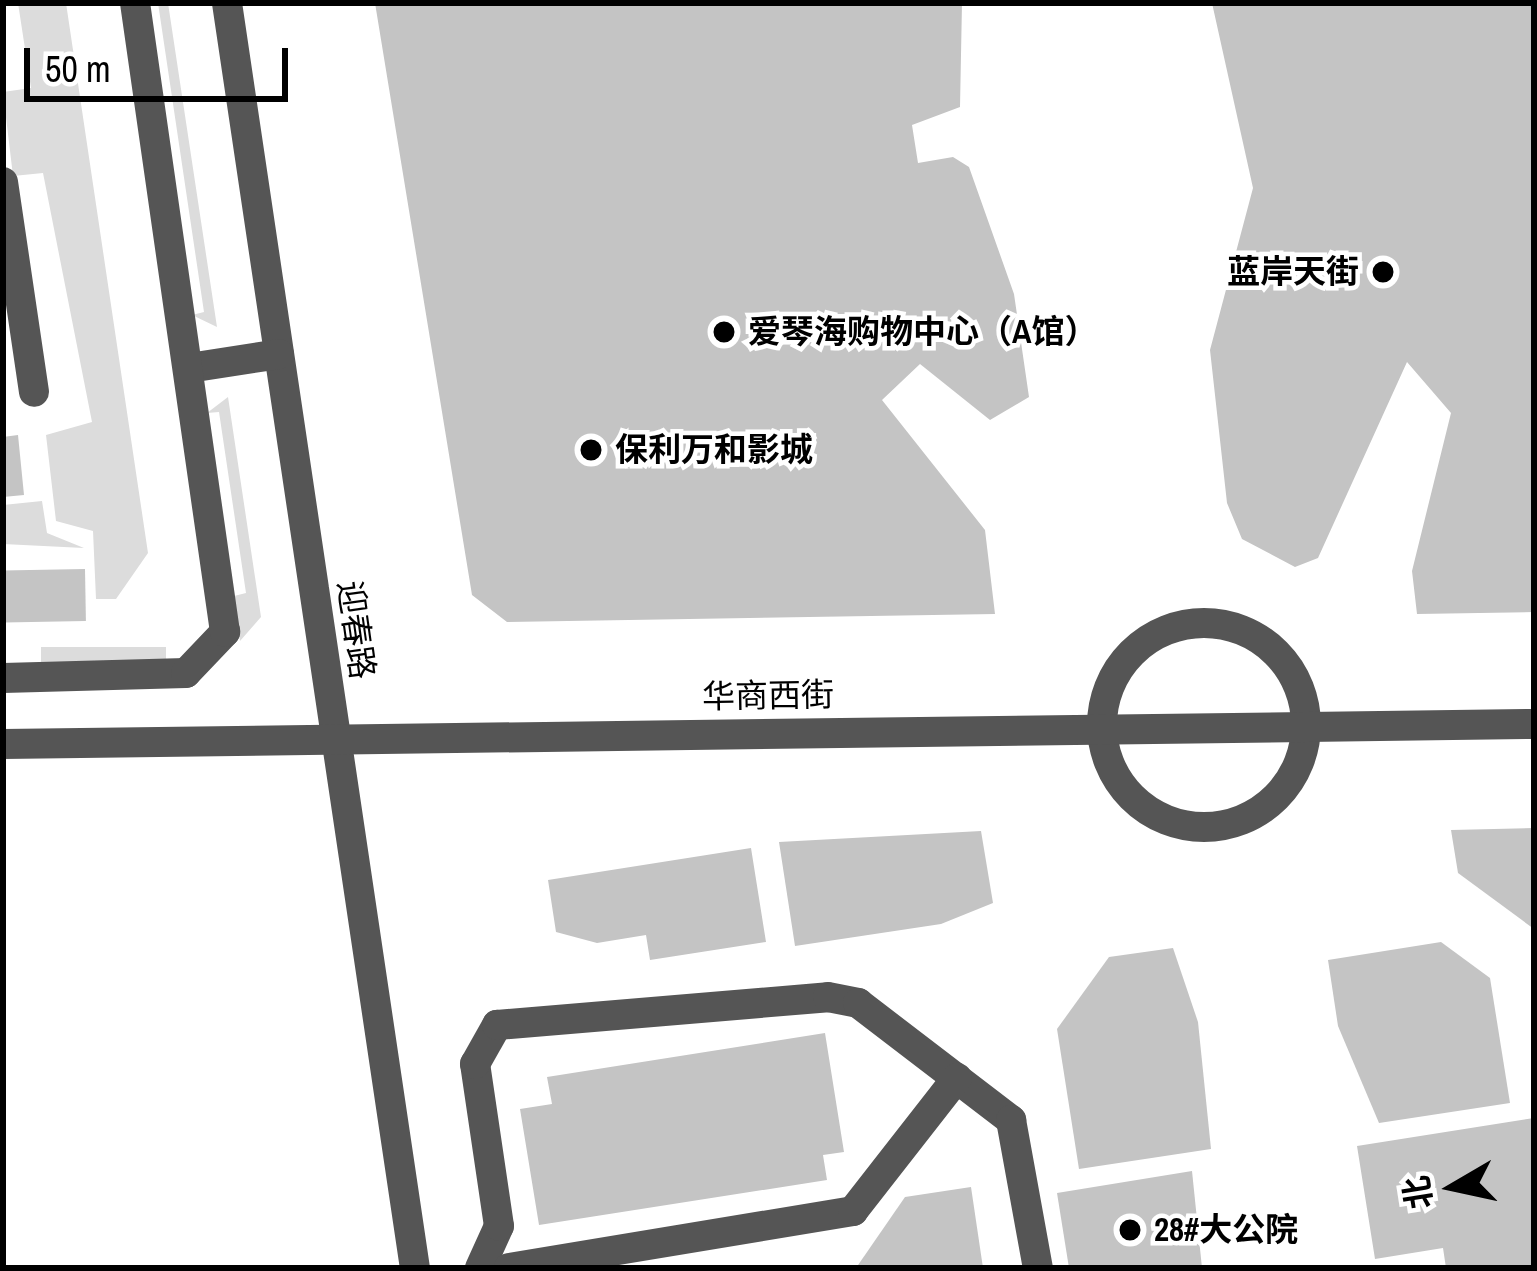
<!DOCTYPE html>
<meta charset="utf-8">
<style>
body{margin:0}
#map{position:relative;width:1537px;height:1271px;overflow:hidden;background:#fff;font-family:"Archivo Narrow","Noto Sans SC",sans-serif}
div>[style]{position:absolute}
.green>*{inset:0;background:#dcdcdc;transform-origin:0 0}
.building>*{inset:0;background:#c4c4c4;transform-origin:0 0}
.minor>*{height:30px;margin:-15px;padding:0 15px;transform-origin:15px;border-radius:15px;background:#555}
.minor>.ring{margin:-15px;padding:0;box-sizing:content-box;background:none;border:30px solid #555;border-radius:50%}
.dots>*{width:33px;height:33px;translate:-50% -50%;box-sizing:border-box;border:6px solid #fff;border-radius:50%}
span{translate:-50% -50%;white-space:nowrap;text-align:center;line-height:1.15;-webkit-text-stroke:9px #fff;paint-order:stroke}
.poi-label{font-size:33px;color:#000;font-weight:700}
.right{translate:-100% -50%;text-align:right}
.left{translate:0 -50%;text-align:left}
.street-label{font-size:33px;color:#000}
.frame{position:absolute;inset:0;border:6px solid #000;pointer-events:none}
.north{position:absolute;left:1393px;top:1127px;width:120px;height:120px;-webkit-text-stroke:9px #fff;paint-order:stroke;rotate:261deg;font-size:33px;font-weight:700;line-height:48px;text-align:center;color:#000}
.north::after{content:'';display:block;margin:auto;width:42px;height:54px;background:#000;clip-path:polygon(50% 0,100% 100%,50% 72%,0 100%)}
.scale{position:absolute;left:24px;top:48px;width:264px;height:54px;box-sizing:border-box;border:6px solid #000;border-top:0;padding-left:15px;font-size:36px;line-height:42px;white-space:nowrap;color:#000;-webkit-text-stroke:9px #fff;paint-order:stroke}
</style>
<div id="map">
<div class="green">
<div style="clip-path:polygon(18px 3px,66px 3px,148px 553px,116px 599px,96px 599px,93px 531px,56px 521px,46px 435px,92px 422px,43px 173px,13px 176px,3px 92px,31px 88px)"></div>
<div style="clip-path:polygon(158px 3px,168px 3px,217px 327px,192px 315px,204px 312px)"></div>
<div style="clip-path:polygon(228px 397px,261px 617px,240px 641px,234px 596px,246px 593px,219px 412px,207px 413px)"></div>
<div style="clip-path:polygon(42px 501px,47px 533px,84px 548px,3px 544px,3px 505px)"></div>
<div style="left:166px;top:647px;width:18px;height:125px;rotate:90deg"></div>
</div>
<div class="building">
<div style="clip-path:polygon(375px 3px,962px 3px,960px 107px,912px 125px,918px 163px,953px 157px,969px 167px,1014px 294px,1029px 397px,990px 420px,920px 364px,882px 400px,985px 530px,995px 614px,507px 622px,472px 595px)"></div>
<div style="clip-path:polygon(1212px 3px,1534px 3px,1534px 612px,1417px 614px,1412px 571px,1451px 413px,1407px 362px,1318px 558px,1295px 567px,1242px 539px,1227px 503px,1210px 350px,1253px 188px)"></div>
<div style="clip-path:polygon(18px 435px,24px 495px,3px 497px,3px 437px)"></div>
<div style="left:85px;top:569px;width:52px;height:82px;rotate:89deg"></div>
<div style="clip-path:polygon(1534px 828px,1534px 929px,1458px 873px,1451px 830px)"></div>
<div style="clip-path:polygon(981px 831px,993px 903px,941px 924px,795px 946px,779px 842px)"></div>
<div style="clip-path:polygon(751px 848px,766px 942px,650px 960px,646px 935px,597px 943px,556px 932px,548px 880px)"></div>
<div style="clip-path:polygon(1441px 942px,1490px 978px,1510px 1103px,1379px 1123px,1338px 1026px,1328px 960px)"></div>
<div style="clip-path:polygon(1173px 948px,1198px 1022px,1211px 1149px,1079px 1169px,1057px 1029px,1109px 957px)"></div>
<div style="clip-path:polygon(825px 1033px,844px 1152px,823px 1155px,827px 1180px,539px 1225px,520px 1109px,552px 1104px,547px 1077px)"></div>
<div style="clip-path:polygon(1534px 1118px,1534px 1268px,1446px 1268px,1443px 1248px,1375px 1259px,1357px 1146px)"></div>
<div style="clip-path:polygon(1192px 1171px,1202px 1268px,1069px 1268px,1057px 1193px)"></div>
<div style="clip-path:polygon(971px 1187px,983px 1268px,856px 1268px,905px 1197px)"></div>
</div>
<div class="minor">
<div style="left:227px;top:3px;width:1279px;rotate:81.55deg"></div>
<div style="left:3px;top:182px;width:212px;rotate:81.6deg"></div>
<div style="left:189px;top:368px;width:91px;rotate:-8.8deg"></div>
<div class="ring" style="left:1102px;top:623px;width:174px;height:174px"></div>
<div style="left:3px;top:678px;width:183px;rotate:-1.6deg"></div>
<div style="left:186px;top:673px;width:57px;rotate:-46.4deg"></div>
<div style="left:225px;top:632px;width:635px;rotate:-98.14deg"></div>
<div style="left:3px;top:744px;width:1531px;rotate:-0.75deg"></div>
<div style="left:480px;top:1268px;width:46px;rotate:-65.7deg"></div>
<div style="left:499px;top:1226px;width:164px;rotate:-98.4deg"></div>
<div style="left:475px;top:1064px;width:45px;rotate:-60.6deg"></div>
<div style="left:497px;top:1025px;width:332px;rotate:-4.8deg"></div>
<div style="left:828px;top:997px;width:31px;rotate:11deg"></div>
<div style="left:858px;top:1003px;width:193px;rotate:37.4deg"></div>
<div style="left:1011px;top:1120px;width:150px;rotate:79.7deg"></div>
<div style="left:509px;top:1268px;width:349px;rotate:-9.4deg"></div>
<div style="left:853px;top:1211px;width:169px;rotate:-52deg"></div>
</div>
<div class="dots">
<div style="left:1383px;top:272px;background:#000"></div>
<div style="left:724px;top:332px;background:#000"></div>
<div style="left:591px;top:450px;background:#000"></div>
<div style="left:1130px;top:1230px;background:#000"></div>
</div>
<div class="poi-label">
<span class="right" style="left:1359px;top:272px">蓝岸天街</span>
<span class="left" style="left:748px;top:332px">爱琴海购物中心（A馆）</span>
<span class="left" style="left:615px;top:450px">保利万和影城</span>
<span class="left" style="left:1154px;top:1230px">28#大公院</span>
</div>
<div class="street-label">
<span style="left:356px;top:630px;rotate:82deg">迎春路</span>
<span style="left:768px;top:696px;rotate:-1deg">华商西街</span>
</div>
<div class="frame"></div>
<div class="north">北</div>
<div class="scale">50 m</div>
</div>
